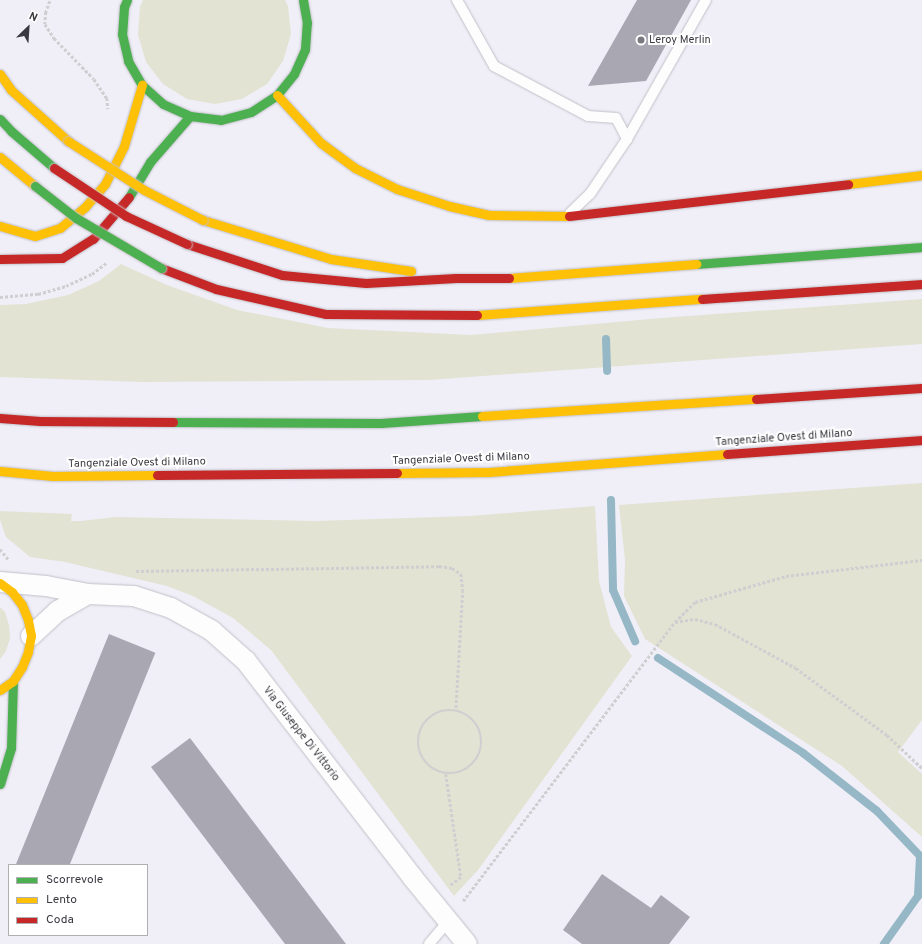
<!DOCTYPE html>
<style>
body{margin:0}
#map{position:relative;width:922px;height:944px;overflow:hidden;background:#f0eff8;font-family:Overpass,sans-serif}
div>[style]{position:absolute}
.green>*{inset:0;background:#e2e3d2}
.stream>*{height:8px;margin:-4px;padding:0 4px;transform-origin:4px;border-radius:4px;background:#96b8c6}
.building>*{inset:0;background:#a8a7b2;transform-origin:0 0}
.path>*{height:2.5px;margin-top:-1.25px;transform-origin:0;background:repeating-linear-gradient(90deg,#cfcfd1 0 3px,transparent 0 5px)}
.path>.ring{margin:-1.25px;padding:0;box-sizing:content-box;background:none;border:2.5px solid #cfcfd1;border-radius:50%}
.roads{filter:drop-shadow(0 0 1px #c1c0c7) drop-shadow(0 0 1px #c1c0c7)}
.lane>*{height:10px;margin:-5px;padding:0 5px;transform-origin:5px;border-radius:5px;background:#fdfdfe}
.street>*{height:20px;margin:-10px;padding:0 10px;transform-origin:10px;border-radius:10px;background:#fdfdfe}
.fast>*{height:9px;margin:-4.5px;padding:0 4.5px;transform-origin:4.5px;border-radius:4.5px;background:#4caf50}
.slow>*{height:9px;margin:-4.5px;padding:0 4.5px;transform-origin:4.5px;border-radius:4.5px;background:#ffc107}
.jam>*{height:9px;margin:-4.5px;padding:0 4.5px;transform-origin:4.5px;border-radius:4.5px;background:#c62828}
.bridges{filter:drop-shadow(0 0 1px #c7bfc4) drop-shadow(0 0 1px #c7bfc4)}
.fast-bridge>*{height:9px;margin:-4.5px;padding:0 4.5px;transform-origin:4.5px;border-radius:4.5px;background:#4caf50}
.slow-bridge>*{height:9px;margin:-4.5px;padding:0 4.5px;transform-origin:4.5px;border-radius:4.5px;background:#ffc107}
.jam-bridge>*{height:9px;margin:-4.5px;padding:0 4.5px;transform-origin:4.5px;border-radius:4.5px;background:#c62828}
.dots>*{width:11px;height:11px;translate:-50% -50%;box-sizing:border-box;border:2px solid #fff;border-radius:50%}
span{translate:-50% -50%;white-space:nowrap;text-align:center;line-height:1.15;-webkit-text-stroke:4px #fff;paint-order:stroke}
.poi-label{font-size:11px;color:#3a3940}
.left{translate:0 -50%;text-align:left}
.street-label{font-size:11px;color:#3a3940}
.legend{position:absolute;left:8px;top:864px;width:140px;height:72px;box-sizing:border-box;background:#fff;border:1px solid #b0b0b3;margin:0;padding:5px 7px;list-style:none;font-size:12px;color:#3a3940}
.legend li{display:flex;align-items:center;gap:8px;height:20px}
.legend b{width:20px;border:1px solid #b0b0b3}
.north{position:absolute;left:8px;top:8px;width:40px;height:40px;-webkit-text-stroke:3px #fff;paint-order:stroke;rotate:25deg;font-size:11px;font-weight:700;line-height:16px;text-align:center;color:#3a3940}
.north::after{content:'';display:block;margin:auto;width:14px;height:18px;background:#3a3940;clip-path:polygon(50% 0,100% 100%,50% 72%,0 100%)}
</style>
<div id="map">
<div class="green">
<div style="clip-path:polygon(143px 0,285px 0,288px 6px,291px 34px,283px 61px,267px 84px,242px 99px,215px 104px,187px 99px,163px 84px,146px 62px,138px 35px,140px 7px)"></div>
<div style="clip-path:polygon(121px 264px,167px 285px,237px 310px,328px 328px,471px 335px,661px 318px,922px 299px,922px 344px,429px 380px,141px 382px,0 377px,0 305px,26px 304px,68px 295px,99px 281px)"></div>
<div style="clip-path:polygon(922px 483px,922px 720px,898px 752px,922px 774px,922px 837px,842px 766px,645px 639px,624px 596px,625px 560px,619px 505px)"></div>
<div style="clip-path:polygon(595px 506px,599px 581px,611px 627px,632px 656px,478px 870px,454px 896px,271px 650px,233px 618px,193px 596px,167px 586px,65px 562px,30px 557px,6px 537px,0 520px,0 511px,72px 514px,71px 521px,81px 521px,115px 517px,315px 521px,470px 516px)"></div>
<div style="clip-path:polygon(0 607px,5px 612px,9px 625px,10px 638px,6px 651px,0 659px)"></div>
</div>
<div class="stream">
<div style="left:606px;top:339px;width:32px;rotate:88deg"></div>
<div style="left:611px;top:500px;width:90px;rotate:88.7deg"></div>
<div style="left:613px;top:590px;width:56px;rotate:66.7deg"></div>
<div style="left:658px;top:658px;width:173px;rotate:33.2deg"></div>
<div style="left:803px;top:753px;width:94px;rotate:38.1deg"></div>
<div style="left:877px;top:811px;width:62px;rotate:46.3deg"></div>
<div style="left:920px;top:856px;width:40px;rotate:92.9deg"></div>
<div style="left:918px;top:896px;width:59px;rotate:125.3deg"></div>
</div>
<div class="building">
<div style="clip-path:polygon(637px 0,691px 0,646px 81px,588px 86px)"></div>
<div style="left:109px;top:634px;width:50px;height:250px;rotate:22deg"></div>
<div style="clip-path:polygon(190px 738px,346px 944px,285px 944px,151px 767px)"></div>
<div style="clip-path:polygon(602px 874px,651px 908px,661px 895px,690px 917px,669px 944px,582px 944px,563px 930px)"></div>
</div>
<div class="path">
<div style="left:50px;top:1px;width:12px;rotate:110deg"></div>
<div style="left:46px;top:12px;width:12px;rotate:95deg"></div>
<div style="left:45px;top:24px;width:17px;rotate:57deg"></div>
<div style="left:54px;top:38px;width:57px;rotate:45.7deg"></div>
<div style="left:94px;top:79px;width:23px;rotate:56deg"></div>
<div style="left:107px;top:98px;width:11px;rotate:85deg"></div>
<div style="left:0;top:297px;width:38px;rotate:-5deg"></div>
<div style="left:38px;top:294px;width:29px;rotate:-16deg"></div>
<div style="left:66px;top:286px;width:29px;rotate:-25deg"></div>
<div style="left:92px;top:274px;width:18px;rotate:-38deg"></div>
<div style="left:0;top:549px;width:13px;rotate:51deg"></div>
<div style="left:136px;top:571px;width:303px;rotate:-0.9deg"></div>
<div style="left:439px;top:566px;width:13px;rotate:9deg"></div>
<div style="left:452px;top:568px;width:11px;rotate:34deg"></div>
<div style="left:461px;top:574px;width:16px;rotate:83deg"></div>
<div style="left:463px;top:590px;width:121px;rotate:93.3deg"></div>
<div style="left:675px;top:622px;width:28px;rotate:-45deg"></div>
<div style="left:695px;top:602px;width:95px;rotate:-15.9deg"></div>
<div style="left:786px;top:576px;width:137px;rotate:-6.7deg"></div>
<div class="ring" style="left:418px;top:710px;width:61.5px;height:61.5px"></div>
<div style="left:446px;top:774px;width:104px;rotate:81.7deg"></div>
<div style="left:461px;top:877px;width:14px;rotate:141deg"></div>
<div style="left:463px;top:901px;width:350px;rotate:-52.8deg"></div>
<div style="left:675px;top:622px;width:20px;rotate:-9deg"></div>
<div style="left:695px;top:619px;width:21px;rotate:14deg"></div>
<div style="left:715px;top:624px;width:92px;rotate:28.5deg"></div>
<div style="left:796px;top:668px;width:113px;rotate:36.4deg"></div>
<div style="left:887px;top:735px;width:48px;rotate:43.3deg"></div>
</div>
<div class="roads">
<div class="lane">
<div style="left:457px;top:0;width:76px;rotate:60.7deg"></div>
<div style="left:494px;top:66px;width:106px;rotate:28deg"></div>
<div style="left:588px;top:116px;width:28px;rotate:4deg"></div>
<div style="left:616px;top:118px;width:24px;rotate:62deg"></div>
<div style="left:570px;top:213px;width:28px;rotate:-44deg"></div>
<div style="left:590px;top:194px;width:66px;rotate:-56.1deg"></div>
<div style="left:627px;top:139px;width:160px;rotate:-60.4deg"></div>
<div style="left:429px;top:944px;width:30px;rotate:-50deg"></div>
</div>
<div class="street">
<div style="left:0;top:582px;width:46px;rotate:5deg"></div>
<div style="left:46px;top:586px;width:43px;rotate:10.8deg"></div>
<div style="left:88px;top:594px;width:46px;rotate:2.5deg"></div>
<div style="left:134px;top:596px;width:39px;rotate:18deg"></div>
<div style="left:171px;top:608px;width:46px;rotate:28.8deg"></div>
<div style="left:211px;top:630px;width:47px;rotate:41.5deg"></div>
<div style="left:246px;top:661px;width:274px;rotate:52.4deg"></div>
<div style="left:413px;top:878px;width:85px;rotate:50.7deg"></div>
<div style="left:31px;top:636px;width:37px;rotate:-43deg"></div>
<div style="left:58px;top:611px;width:34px;rotate:-30deg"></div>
</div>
<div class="fast">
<div style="left:127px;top:0;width:8px;rotate:113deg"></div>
<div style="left:124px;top:7px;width:27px;rotate:94deg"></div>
<div style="left:122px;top:34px;width:28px;rotate:77deg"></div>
<div style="left:128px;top:61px;width:28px;rotate:60deg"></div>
<div style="left:142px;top:85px;width:28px;rotate:42deg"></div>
<div style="left:163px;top:104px;width:30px;rotate:24deg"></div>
<div style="left:190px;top:116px;width:31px;rotate:7deg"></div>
<div style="left:221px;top:120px;width:31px;rotate:-15deg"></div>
<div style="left:251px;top:112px;width:31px;rotate:-33deg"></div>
<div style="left:277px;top:95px;width:27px;rotate:-51deg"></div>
<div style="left:294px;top:74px;width:27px;rotate:-66deg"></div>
<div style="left:305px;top:49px;width:26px;rotate:-86deg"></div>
<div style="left:307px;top:23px;width:23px;rotate:-100deg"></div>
<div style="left:0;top:119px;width:16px;rotate:47deg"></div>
<div style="left:11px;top:131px;width:57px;rotate:40.7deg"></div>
<div style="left:129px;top:197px;width:41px;rotate:-59deg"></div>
<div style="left:150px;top:162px;width:61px;rotate:-49deg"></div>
<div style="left:696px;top:264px;width:227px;rotate:-4.3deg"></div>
<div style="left:173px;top:422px;width:208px;rotate:0.3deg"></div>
<div style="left:381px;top:423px;width:101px;rotate:-4deg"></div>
<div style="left:0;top:784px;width:38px;rotate:-73deg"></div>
<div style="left:11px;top:748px;width:67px;rotate:-88.3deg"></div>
</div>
<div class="slow">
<div style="left:0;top:74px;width:19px;rotate:55deg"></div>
<div style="left:11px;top:90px;width:76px;rotate:41.8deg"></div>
<div style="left:277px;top:95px;width:65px;rotate:47.5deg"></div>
<div style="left:321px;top:143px;width:42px;rotate:36.3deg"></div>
<div style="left:355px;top:168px;width:47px;rotate:26.6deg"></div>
<div style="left:397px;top:189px;width:55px;rotate:18.1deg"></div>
<div style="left:449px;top:206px;width:41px;rotate:12.7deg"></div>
<div style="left:489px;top:215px;width:80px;rotate:0.7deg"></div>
<div style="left:0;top:157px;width:45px;rotate:39.6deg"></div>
<div style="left:848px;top:184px;width:75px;rotate:-6.9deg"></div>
<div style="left:203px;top:220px;width:134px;rotate:16.9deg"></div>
<div style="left:331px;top:259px;width:81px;rotate:8.5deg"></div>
<div style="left:0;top:226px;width:36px;rotate:16deg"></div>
<div style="left:35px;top:236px;width:26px;rotate:-18deg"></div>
<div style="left:60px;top:228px;width:33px;rotate:-40deg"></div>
<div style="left:85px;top:207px;width:30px;rotate:-49deg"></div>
<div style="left:105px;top:184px;width:42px;rotate:-63.4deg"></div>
<div style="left:124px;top:146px;width:64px;rotate:-73.6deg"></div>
<div style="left:509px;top:278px;width:188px;rotate:-4.3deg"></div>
<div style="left:477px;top:315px;width:226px;rotate:-4.1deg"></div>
<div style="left:482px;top:416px;width:275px;rotate:-3.6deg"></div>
<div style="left:0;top:471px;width:53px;rotate:5.4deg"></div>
<div style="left:53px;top:476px;width:104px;rotate:-0.6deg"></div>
<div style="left:397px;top:473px;width:92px;rotate:-0.6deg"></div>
<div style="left:489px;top:472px;width:239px;rotate:-4.3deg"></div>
<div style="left:0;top:583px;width:15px;rotate:37deg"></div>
<div style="left:12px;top:592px;width:16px;rotate:52deg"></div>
<div style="left:22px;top:605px;width:16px;rotate:68deg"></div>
<div style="left:28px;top:620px;width:16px;rotate:79deg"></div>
<div style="left:31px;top:636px;width:16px;rotate:101deg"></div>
<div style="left:28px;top:652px;width:16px;rotate:112deg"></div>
<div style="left:22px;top:667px;width:17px;rotate:123deg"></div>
<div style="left:13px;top:681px;width:16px;rotate:145deg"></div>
</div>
<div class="jam">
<div style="left:569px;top:216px;width:281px;rotate:-6.5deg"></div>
<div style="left:187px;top:244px;width:100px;rotate:18.1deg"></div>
<div style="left:282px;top:275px;width:84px;rotate:5.4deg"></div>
<div style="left:366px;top:283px;width:90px;rotate:-3.2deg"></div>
<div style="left:456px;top:278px;width:53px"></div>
<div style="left:0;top:259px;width:62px;rotate:-0.9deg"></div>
<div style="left:62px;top:258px;width:36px;rotate:-32deg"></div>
<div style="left:93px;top:239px;width:55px;rotate:-49.4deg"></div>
<div style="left:161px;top:268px;width:59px;rotate:20.9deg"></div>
<div style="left:216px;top:289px;width:113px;rotate:12.8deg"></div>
<div style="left:326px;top:314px;width:151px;rotate:0.4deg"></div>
<div style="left:702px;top:299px;width:221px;rotate:-3.9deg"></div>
<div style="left:756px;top:399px;width:166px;rotate:-3.8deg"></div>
<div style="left:0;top:418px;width:40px;rotate:4.3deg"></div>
<div style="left:40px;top:421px;width:133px;rotate:0.4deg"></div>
<div style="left:727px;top:454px;width:196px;rotate:-4.1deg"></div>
<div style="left:157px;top:475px;width:240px;rotate:-0.5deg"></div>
</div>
</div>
<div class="bridges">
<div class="fast-bridge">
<div style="left:35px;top:186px;width:52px;rotate:38deg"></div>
<div style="left:76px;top:218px;width:99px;rotate:30.5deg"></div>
</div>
<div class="slow-bridge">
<div style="left:68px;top:141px;width:90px;rotate:32.8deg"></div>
<div style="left:144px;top:190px;width:66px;rotate:27deg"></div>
</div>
<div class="jam-bridge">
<div style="left:54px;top:168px;width:87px;rotate:33.7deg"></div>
<div style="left:126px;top:216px;width:67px;rotate:24.7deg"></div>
</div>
</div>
<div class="dots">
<div style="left:641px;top:40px;background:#7a7980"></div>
</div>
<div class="poi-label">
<span class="left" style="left:649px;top:40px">Leroy Merlin</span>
</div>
<div class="street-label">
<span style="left:784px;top:438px;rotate:-4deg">Tangenziale Ovest di Milano</span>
<span style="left:461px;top:459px;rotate:-2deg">Tangenziale Ovest di Milano</span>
<span style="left:137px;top:463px;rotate:-1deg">Tangenziale Ovest di Milano</span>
<span style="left:301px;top:734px;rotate:52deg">Via Giuseppe Di Vittorio</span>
</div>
<ul class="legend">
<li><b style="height:5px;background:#4caf50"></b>Scorrevole</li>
<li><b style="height:5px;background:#ffc107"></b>Lento</li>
<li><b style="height:5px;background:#c62828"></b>Coda</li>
</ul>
<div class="north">N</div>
</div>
